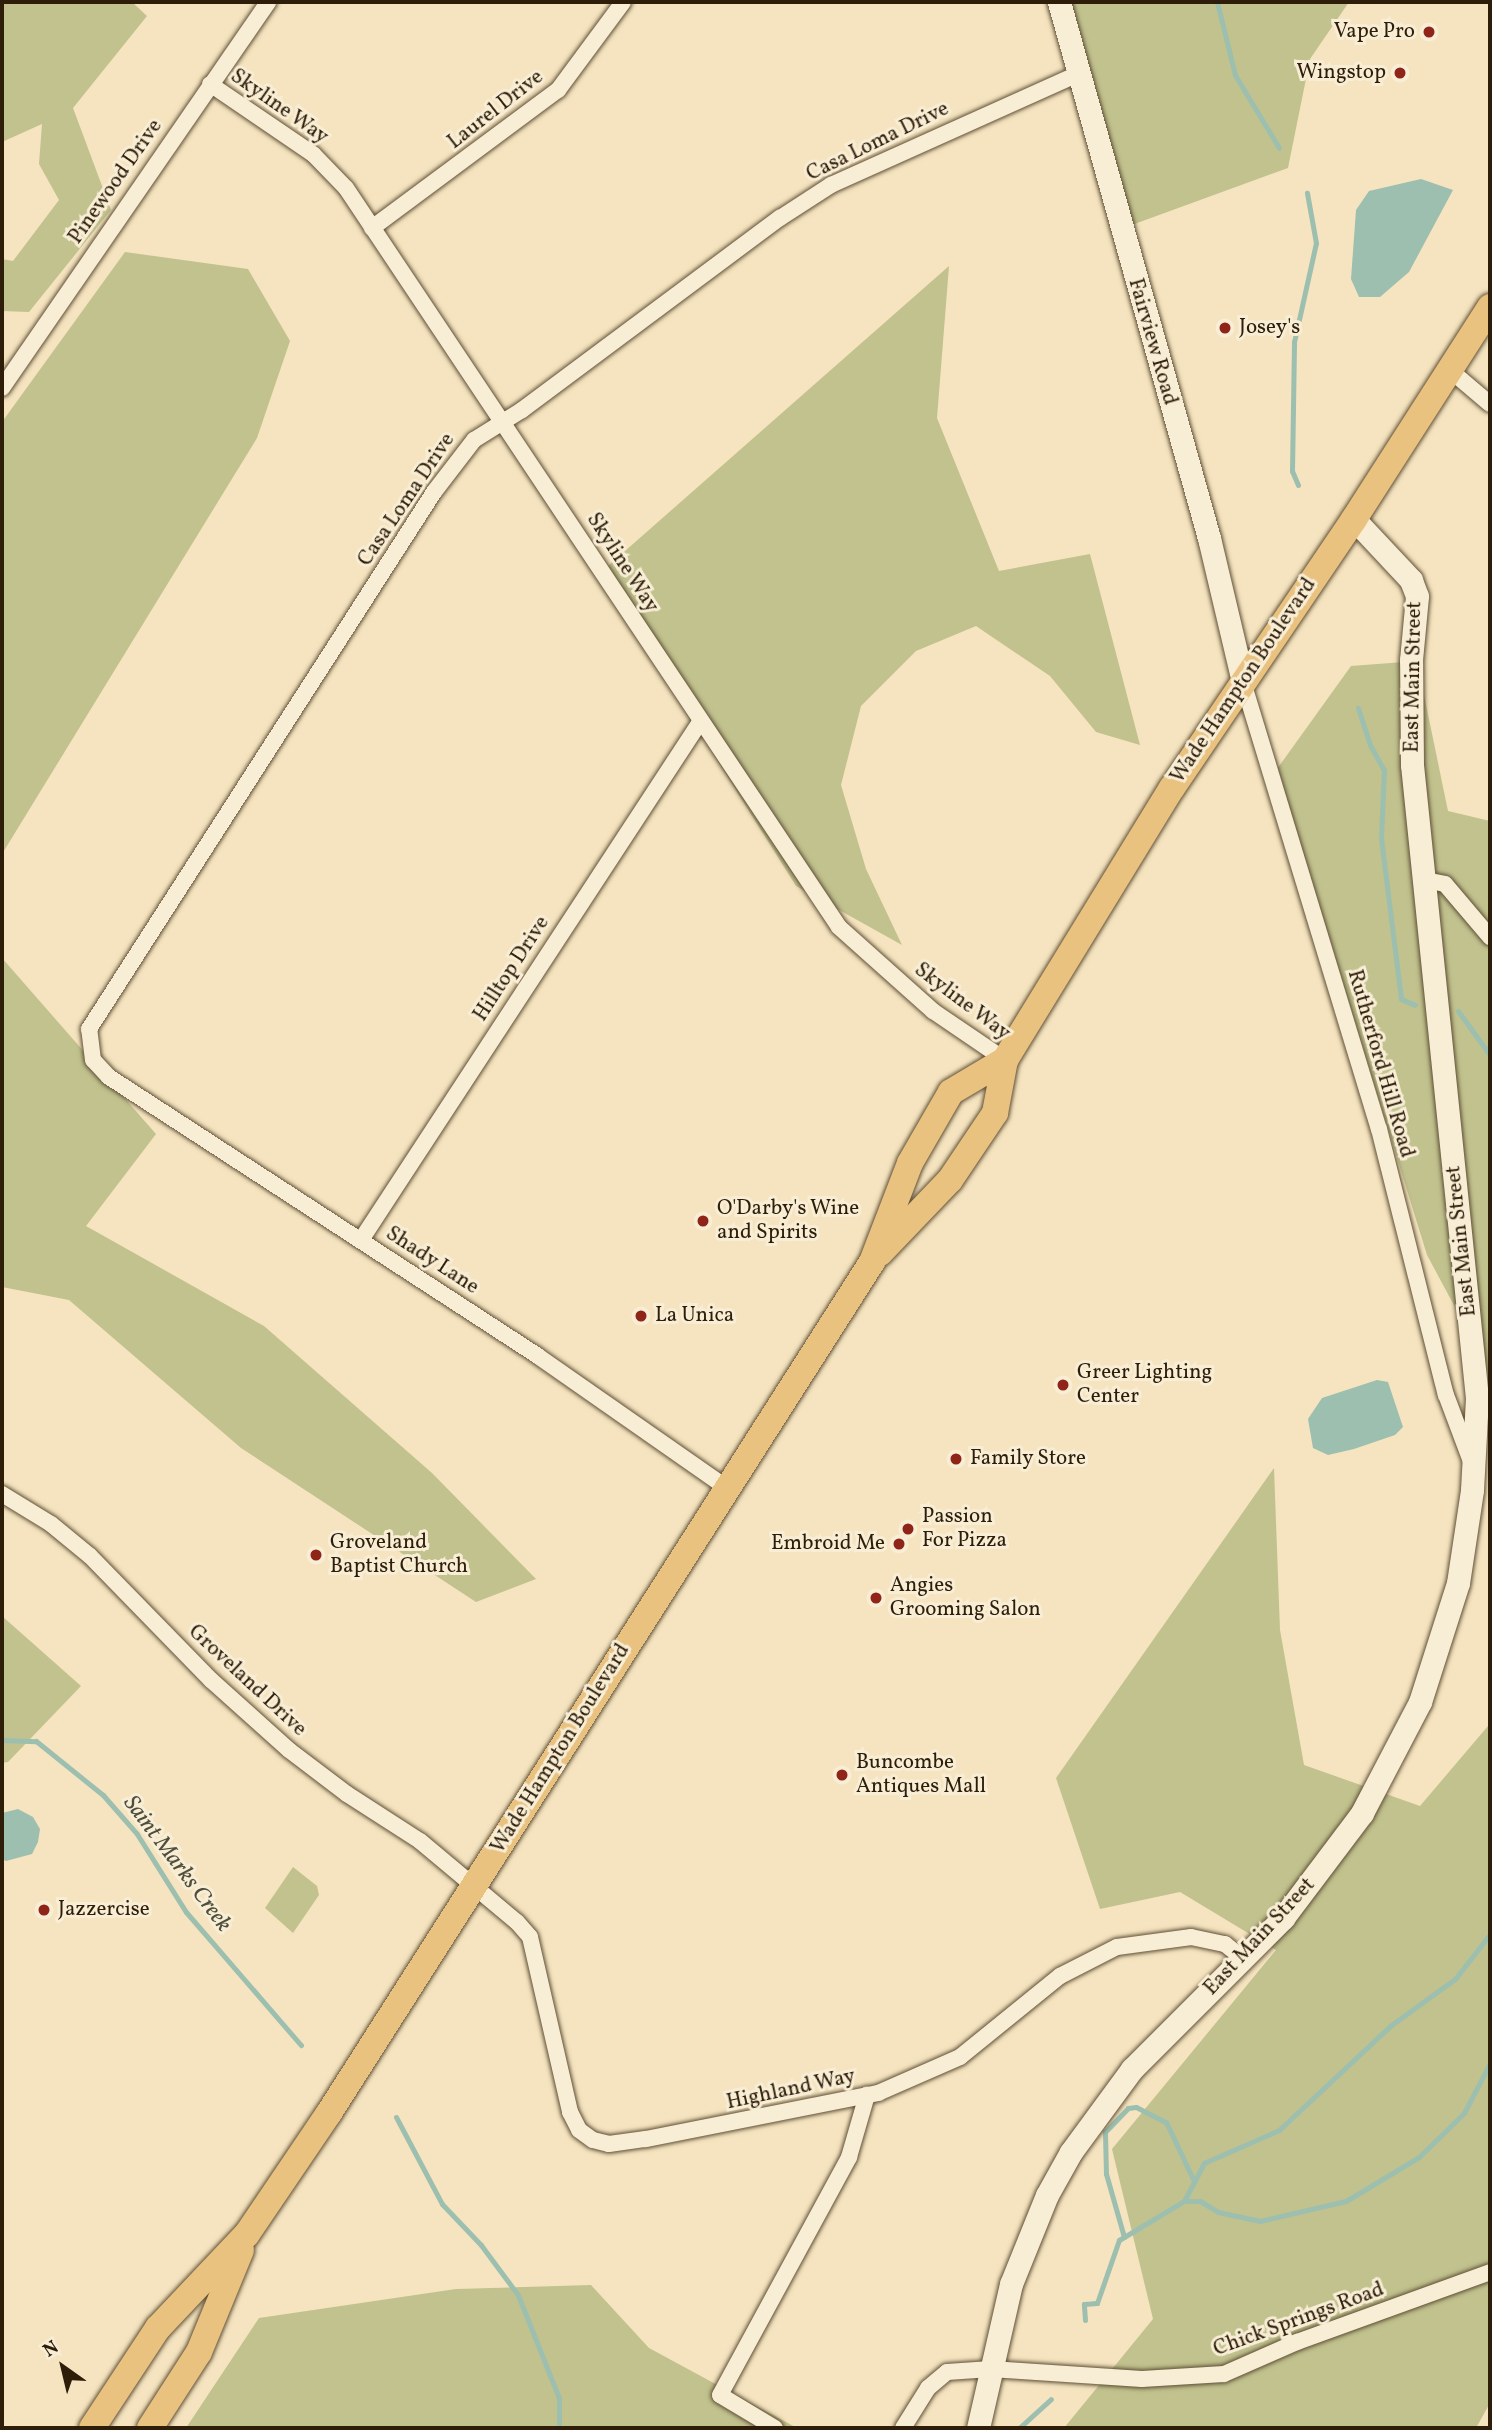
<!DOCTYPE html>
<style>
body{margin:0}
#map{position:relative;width:1492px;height:2430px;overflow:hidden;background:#f5e4bf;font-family:Vollkorn,serif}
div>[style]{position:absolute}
.green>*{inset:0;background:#c1c28e}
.water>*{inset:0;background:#9cbfaf}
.stream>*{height:5px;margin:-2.5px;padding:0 2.5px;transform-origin:2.5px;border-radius:2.5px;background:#9cbfaf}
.roads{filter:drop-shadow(0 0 2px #5f4f36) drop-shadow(0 0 2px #5f4f36)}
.street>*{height:16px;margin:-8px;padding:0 8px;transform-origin:8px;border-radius:8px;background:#f8edd5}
.secondary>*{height:23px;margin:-11.5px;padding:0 11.5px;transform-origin:11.5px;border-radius:11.5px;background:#f8edd5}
.primary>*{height:26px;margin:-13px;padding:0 13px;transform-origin:13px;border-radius:13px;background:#eac280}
.dots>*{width:19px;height:19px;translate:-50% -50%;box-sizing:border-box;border:4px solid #f8edd5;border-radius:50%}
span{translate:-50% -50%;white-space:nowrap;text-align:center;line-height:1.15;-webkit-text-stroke:6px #f8edd5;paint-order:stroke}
.poi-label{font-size:21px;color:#2d1d09}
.right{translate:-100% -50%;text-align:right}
.left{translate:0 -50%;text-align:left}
.street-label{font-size:21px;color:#2d1d09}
.water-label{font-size:23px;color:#4e4e3b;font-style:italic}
.frame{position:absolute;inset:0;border:4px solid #2d1d09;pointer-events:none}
.north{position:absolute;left:28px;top:2332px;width:70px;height:70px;-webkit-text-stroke:5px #f8edd5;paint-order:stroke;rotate:326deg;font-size:19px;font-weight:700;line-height:28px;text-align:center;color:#2d1d09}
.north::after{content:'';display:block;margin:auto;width:24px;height:32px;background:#2d1d09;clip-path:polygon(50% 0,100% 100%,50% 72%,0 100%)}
</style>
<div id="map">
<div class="green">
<div style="clip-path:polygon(2px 2px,132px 2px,147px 16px,73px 108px,111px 210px,29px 312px,2px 311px,2px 259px,13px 261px,59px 200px,39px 164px,42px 124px,2px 142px)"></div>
<div style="clip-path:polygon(1053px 2px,1349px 2px,1310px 59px,1288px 168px,1129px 226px)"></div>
<div style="clip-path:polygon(125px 252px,248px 269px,290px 341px,257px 438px,2px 854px,2px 422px)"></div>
<div style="clip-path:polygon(949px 266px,937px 418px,999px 571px,1090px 554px,1140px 745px,1096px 732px,1050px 676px,976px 626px,916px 651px,861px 706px,841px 785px,866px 869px,902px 945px,796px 886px,600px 573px)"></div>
<div style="clip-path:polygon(1417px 661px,1448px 811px,1490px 821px,1490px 1393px,1486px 1365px,1427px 1255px,1277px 769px,1351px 666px)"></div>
<div style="clip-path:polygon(2px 958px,156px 1134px,86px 1226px,264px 1326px,432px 1473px,536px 1579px,476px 1602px,241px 1448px,69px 1300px,2px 1287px)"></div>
<div style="clip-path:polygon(1274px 1468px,1280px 1630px,1304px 1765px,1420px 1806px,1488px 1726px,1490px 1695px,1490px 2403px,1476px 2428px,1064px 2428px,1153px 2319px,1112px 2149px,1276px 1950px,1180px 1892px,1100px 1909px,1056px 1778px)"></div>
<div style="clip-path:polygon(2px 1616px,81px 1686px,8px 1762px,2px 1763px)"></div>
<div style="clip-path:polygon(293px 1867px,317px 1886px,319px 1895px,293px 1933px,265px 1908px)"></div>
<div style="clip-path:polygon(591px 2285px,649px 2348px,797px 2428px,186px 2428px,259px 2318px,456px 2289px)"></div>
</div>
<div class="water">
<div style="clip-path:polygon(1421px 179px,1453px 190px,1409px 272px,1380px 297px,1359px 297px,1351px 279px,1356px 210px,1369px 191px)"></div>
<div style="clip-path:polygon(1377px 1380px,1388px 1382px,1403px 1427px,1395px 1435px,1354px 1449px,1328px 1455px,1313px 1448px,1308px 1419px,1322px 1398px)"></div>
<div style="clip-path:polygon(18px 1809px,33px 1817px,40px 1829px,38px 1842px,32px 1854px,6px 1861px,2px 1859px,2px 1813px)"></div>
</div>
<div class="stream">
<div style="left:1217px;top:2px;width:75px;rotate:76.1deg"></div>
<div style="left:1235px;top:75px;width:85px;rotate:58.9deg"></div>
<div style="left:1298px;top:485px;width:15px;rotate:-113deg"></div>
<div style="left:1292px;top:471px;width:129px;rotate:-89.1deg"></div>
<div style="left:1294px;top:342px;width:101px;rotate:-77.5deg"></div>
<div style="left:1316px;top:243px;width:51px;rotate:-100.2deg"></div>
<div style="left:1358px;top:708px;width:39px;rotate:72deg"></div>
<div style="left:1370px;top:745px;width:29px;rotate:61deg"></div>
<div style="left:1384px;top:770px;width:68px;rotate:92.5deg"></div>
<div style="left:1381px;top:838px;width:162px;rotate:82.9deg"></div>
<div style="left:1401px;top:999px;width:15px;rotate:23deg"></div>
<div style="left:1458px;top:1011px;width:54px;rotate:54deg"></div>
<div style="left:2px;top:1740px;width:34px;rotate:2deg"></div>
<div style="left:36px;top:1741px;width:86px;rotate:38.9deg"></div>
<div style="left:103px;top:1795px;width:52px;rotate:48.9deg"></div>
<div style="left:137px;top:1834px;width:92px;rotate:57.9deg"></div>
<div style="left:186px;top:1912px;width:176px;rotate:49.2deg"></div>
<div style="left:396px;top:2117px;width:98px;rotate:62.1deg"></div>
<div style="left:442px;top:2204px;width:57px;rotate:46.4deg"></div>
<div style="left:481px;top:2245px;width:62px;rotate:53.5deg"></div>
<div style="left:518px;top:2295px;width:111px;rotate:68.3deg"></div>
<div style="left:559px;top:2398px;width:30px;rotate:90deg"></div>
<div style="left:1184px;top:2201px;width:16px"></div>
<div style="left:1200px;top:2201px;width:21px;rotate:31deg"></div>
<div style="left:1218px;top:2212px;width:43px;rotate:12.1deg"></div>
<div style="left:1260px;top:2221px;width:88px;rotate:-13.1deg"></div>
<div style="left:1346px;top:2201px;width:85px;rotate:-31.1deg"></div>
<div style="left:1419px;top:2157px;width:63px;rotate:-44.4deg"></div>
<div style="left:1464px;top:2113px;width:56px;rotate:-62.5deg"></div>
<div style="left:1124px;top:2237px;width:66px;rotate:-105.9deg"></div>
<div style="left:1106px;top:2174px;width:42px;rotate:-91.4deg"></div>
<div style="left:1105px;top:2132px;width:33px;rotate:-46deg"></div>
<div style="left:1128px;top:2108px;width:8px;rotate:-7deg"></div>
<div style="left:1136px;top:2107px;width:34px;rotate:27deg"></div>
<div style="left:1166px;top:2122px;width:63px;rotate:64.7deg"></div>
<div style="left:1085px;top:2320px;width:16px;rotate:-94deg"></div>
<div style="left:1084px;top:2304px;width:13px;rotate:-4deg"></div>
<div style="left:1097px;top:2303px;width:67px;rotate:-70.8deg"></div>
<div style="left:1119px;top:2240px;width:76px;rotate:-31deg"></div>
<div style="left:1184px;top:2201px;width:43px;rotate:-62.2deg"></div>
<div style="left:1204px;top:2163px;width:82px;rotate:-23.7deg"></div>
<div style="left:1279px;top:2130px;width:152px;rotate:-43.1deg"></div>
<div style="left:1390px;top:2026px;width:80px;rotate:-35.9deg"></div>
<div style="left:1455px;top:1979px;width:57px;rotate:-52.1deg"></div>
<div style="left:1019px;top:2428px;width:43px;rotate:-42.2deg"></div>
</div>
<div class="roads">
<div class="street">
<div style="left:210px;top:84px;width:125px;rotate:34.2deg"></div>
<div style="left:313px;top:154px;width:47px;rotate:45.9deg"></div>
<div style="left:346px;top:188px;width:888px;rotate:56.29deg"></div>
<div style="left:839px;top:927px;width:126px;rotate:41.8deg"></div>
<div style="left:933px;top:1011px;width:87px;rotate:34.2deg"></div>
<div style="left:372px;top:228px;width:232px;rotate:-36.6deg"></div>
<div style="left:558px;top:90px;width:109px;rotate:-53.5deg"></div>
<div style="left:1450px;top:370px;width:52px;rotate:40.4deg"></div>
<div style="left:2px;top:388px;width:469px;rotate:-55.4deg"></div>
<div style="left:1243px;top:682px;width:467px;rotate:73.1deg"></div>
<div style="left:1379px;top:1129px;width:274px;rotate:75.9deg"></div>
<div style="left:1446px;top:1395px;width:68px;rotate:69.4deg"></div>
<div style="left:1425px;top:880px;width:20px;rotate:11deg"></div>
<div style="left:1445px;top:884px;width:70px;rotate:49.7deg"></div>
<div style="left:361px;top:1240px;width:619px;rotate:-56.8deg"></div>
<div style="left:727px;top:1488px;width:231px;rotate:-145.1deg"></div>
<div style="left:538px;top:1356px;width:512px;rotate:-146.96deg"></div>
<div style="left:109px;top:1077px;width:23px;rotate:-133deg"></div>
<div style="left:93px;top:1060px;width:31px;rotate:-97deg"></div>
<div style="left:89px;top:1029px;width:638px;rotate:-57.28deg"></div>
<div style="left:434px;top:492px;width:66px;rotate:-52.4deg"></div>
<div style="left:474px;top:440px;width:57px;rotate:-32deg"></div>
<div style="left:522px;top:410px;width:322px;rotate:-36.7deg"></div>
<div style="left:780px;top:218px;width:61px;rotate:-32.9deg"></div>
<div style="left:831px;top:185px;width:271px;rotate:-24.2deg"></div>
<div style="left:2px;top:1494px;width:57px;rotate:31.5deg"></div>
<div style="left:51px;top:1524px;width:50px;rotate:39.4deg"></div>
<div style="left:90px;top:1556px;width:173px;rotate:45.7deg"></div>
<div style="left:211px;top:1680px;width:105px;rotate:41.9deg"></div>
<div style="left:289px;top:1750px;width:73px;rotate:37.2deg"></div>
<div style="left:347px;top:1794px;width:87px;rotate:32.8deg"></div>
<div style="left:420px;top:1841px;width:126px;rotate:39.9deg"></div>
<div style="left:517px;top:1922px;width:20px;rotate:49deg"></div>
<div style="left:530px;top:1937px;width:180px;rotate:77.1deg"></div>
<div style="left:570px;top:2112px;width:20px;rotate:63deg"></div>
<div style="left:579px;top:2130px;width:17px;rotate:36deg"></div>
<div style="left:593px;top:2140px;width:16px;rotate:14deg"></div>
<div style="left:609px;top:2144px;width:37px;rotate:-8deg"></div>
<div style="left:646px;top:2139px;width:237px;rotate:-11.2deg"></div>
<div style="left:878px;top:2093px;width:90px;rotate:-23.7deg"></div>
<div style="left:960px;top:2057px;width:129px;rotate:-39deg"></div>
<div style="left:1060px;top:1976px;width:64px;rotate:-27deg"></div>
<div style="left:1117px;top:1947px;width:75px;rotate:-7.7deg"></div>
<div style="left:1191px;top:1937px;width:35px;rotate:12deg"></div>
<div style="left:1225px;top:1944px;width:22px;rotate:39deg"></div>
<div style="left:775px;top:2428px;width:64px;rotate:-149deg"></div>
<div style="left:720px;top:2395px;width:271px;rotate:-61.5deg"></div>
<div style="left:849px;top:2157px;width:65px;rotate:-73.8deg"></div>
<div style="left:903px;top:2428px;width:47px;rotate:-58deg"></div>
<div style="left:928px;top:2388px;width:25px;rotate:-40deg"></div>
<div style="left:947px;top:2372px;width:44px;rotate:-3.9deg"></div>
<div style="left:991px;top:2369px;width:151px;rotate:3.8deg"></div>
<div style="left:1142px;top:2379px;width:82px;rotate:-3.5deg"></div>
<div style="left:1224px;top:2374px;width:80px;rotate:-23.7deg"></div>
<div style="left:1297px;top:2342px;width:205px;rotate:-19.9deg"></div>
</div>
<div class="secondary">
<div style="left:1059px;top:2px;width:557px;rotate:74.37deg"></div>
<div style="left:1209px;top:538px;width:148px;rotate:76.7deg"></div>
<div style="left:978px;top:2428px;width:148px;rotate:-77.1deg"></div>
<div style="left:1011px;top:2284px;width:96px;rotate:-68deg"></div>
<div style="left:1047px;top:2195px;width:49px;rotate:-60.8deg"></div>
<div style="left:1071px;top:2152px;width:103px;rotate:-53.7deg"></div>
<div style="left:1132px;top:2069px;width:214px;rotate:-45deg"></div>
<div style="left:1283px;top:1918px;width:131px;rotate:-53deg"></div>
<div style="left:1362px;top:1813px;width:125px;rotate:-62.4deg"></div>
<div style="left:1420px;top:1702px;width:125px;rotate:-72.3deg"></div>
<div style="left:1458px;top:1583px;width:94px;rotate:-81.4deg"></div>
<div style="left:1472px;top:1490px;width:92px;rotate:-86.9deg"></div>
<div style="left:1477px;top:1398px;width:636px;rotate:-95.86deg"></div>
<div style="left:1412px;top:765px;width:105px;rotate:-90.5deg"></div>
<div style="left:1411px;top:660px;width:64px;rotate:-84.6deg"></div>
<div style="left:1417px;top:596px;width:17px;rotate:-111deg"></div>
<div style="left:1411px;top:580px;width:83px;rotate:-133.1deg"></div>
</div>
<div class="primary">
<div style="left:880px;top:1253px;width:101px;rotate:-46.2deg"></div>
<div style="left:950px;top:1180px;width:81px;rotate:-56.1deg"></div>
<div style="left:995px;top:1113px;width:54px;rotate:-79.3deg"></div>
<div style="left:1005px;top:1060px;width:319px;rotate:-58.5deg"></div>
<div style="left:1172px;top:788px;width:325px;rotate:-55.9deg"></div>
<div style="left:1354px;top:519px;width:252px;rotate:-57.3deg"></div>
<div style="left:92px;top:2428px;width:120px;rotate:-56.6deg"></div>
<div style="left:158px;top:2328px;width:129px;rotate:-46.6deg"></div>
<div style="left:247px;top:2234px;width:146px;rotate:-55.9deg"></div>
<div style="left:329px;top:2113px;width:1009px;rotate:-57.46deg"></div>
<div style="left:872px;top:1262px;width:106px;rotate:-69deg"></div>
<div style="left:910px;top:1163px;width:82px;rotate:-60deg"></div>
<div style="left:951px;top:1092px;width:63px;rotate:-30.7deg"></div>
<div style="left:150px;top:2428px;width:90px;rotate:-57.2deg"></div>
<div style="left:199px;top:2352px;width:110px;rotate:-67.6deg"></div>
</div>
</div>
<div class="dots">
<div style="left:1429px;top:32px;background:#8f2418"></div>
<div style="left:1400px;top:73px;background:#8f2418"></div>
<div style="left:1225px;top:328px;background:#8f2418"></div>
<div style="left:703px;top:1221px;background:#8f2418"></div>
<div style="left:641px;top:1316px;background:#8f2418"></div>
<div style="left:1063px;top:1385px;background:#8f2418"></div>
<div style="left:956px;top:1459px;background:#8f2418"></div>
<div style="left:908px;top:1529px;background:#8f2418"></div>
<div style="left:899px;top:1544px;background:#8f2418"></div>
<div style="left:316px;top:1555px;background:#8f2418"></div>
<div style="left:876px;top:1598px;background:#8f2418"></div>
<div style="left:842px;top:1775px;background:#8f2418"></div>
<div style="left:44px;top:1910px;background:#8f2418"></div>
</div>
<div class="poi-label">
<span class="right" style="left:1415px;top:32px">Vape Pro</span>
<span class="right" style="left:1386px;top:73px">Wingstop</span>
<span class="left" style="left:1239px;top:328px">Josey's</span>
<span class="left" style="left:717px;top:1221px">O'Darby's Wine<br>and Spirits</span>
<span class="left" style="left:655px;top:1316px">La Unica</span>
<span class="left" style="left:1077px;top:1385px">Greer Lighting<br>Center</span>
<span class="left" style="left:970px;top:1459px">Family Store</span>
<span class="left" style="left:922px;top:1529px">Passion<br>For Pizza</span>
<span class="left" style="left:330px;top:1555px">Groveland<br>Baptist Church</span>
<span class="right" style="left:885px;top:1544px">Embroid Me</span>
<span class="left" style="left:890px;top:1598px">Angies<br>Grooming Salon</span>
<span class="left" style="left:856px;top:1775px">Buncombe<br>Antiques Mall</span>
<span class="left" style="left:58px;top:1910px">Jazzercise</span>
</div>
<div class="street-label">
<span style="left:279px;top:107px;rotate:35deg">Skyline Way</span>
<span style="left:496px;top:110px;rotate:-38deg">Laurel Drive</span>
<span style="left:878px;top:142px;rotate:-26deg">Casa Loma Drive</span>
<span style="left:116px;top:182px;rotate:-55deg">Pinewood Drive</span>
<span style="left:1152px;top:342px;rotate:74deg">Fairview Road</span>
<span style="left:407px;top:500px;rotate:-56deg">Casa Loma Drive</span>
<span style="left:622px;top:563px;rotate:57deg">Skyline Way</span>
<span style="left:1414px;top:677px;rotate:-89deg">East Main Street</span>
<span style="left:1244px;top:681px;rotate:-56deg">Wade Hampton Boulevard</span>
<span style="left:512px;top:969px;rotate:-57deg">Hilltop Drive</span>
<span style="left:962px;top:1002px;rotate:37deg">Skyline Way</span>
<span style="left:1380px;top:1064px;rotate:74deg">Rutherford Hill Road</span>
<span style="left:1462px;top:1241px;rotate:-96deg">East Main Street</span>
<span style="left:432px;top:1261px;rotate:33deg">Shady Lane</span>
<span style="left:247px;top:1681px;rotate:43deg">Groveland Drive</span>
<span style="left:561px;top:1749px;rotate:-58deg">Wade Hampton Boulevard</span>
<span style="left:1260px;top:1937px;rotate:-47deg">East Main Street</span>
<span style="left:791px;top:2090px;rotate:-12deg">Highland Way</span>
<span style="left:1299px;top:2320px;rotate:-20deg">Chick Springs Road</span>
</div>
<div class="water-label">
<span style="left:177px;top:1864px;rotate:53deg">Saint Marks Creek</span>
</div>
<div class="frame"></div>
<div class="north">N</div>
</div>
